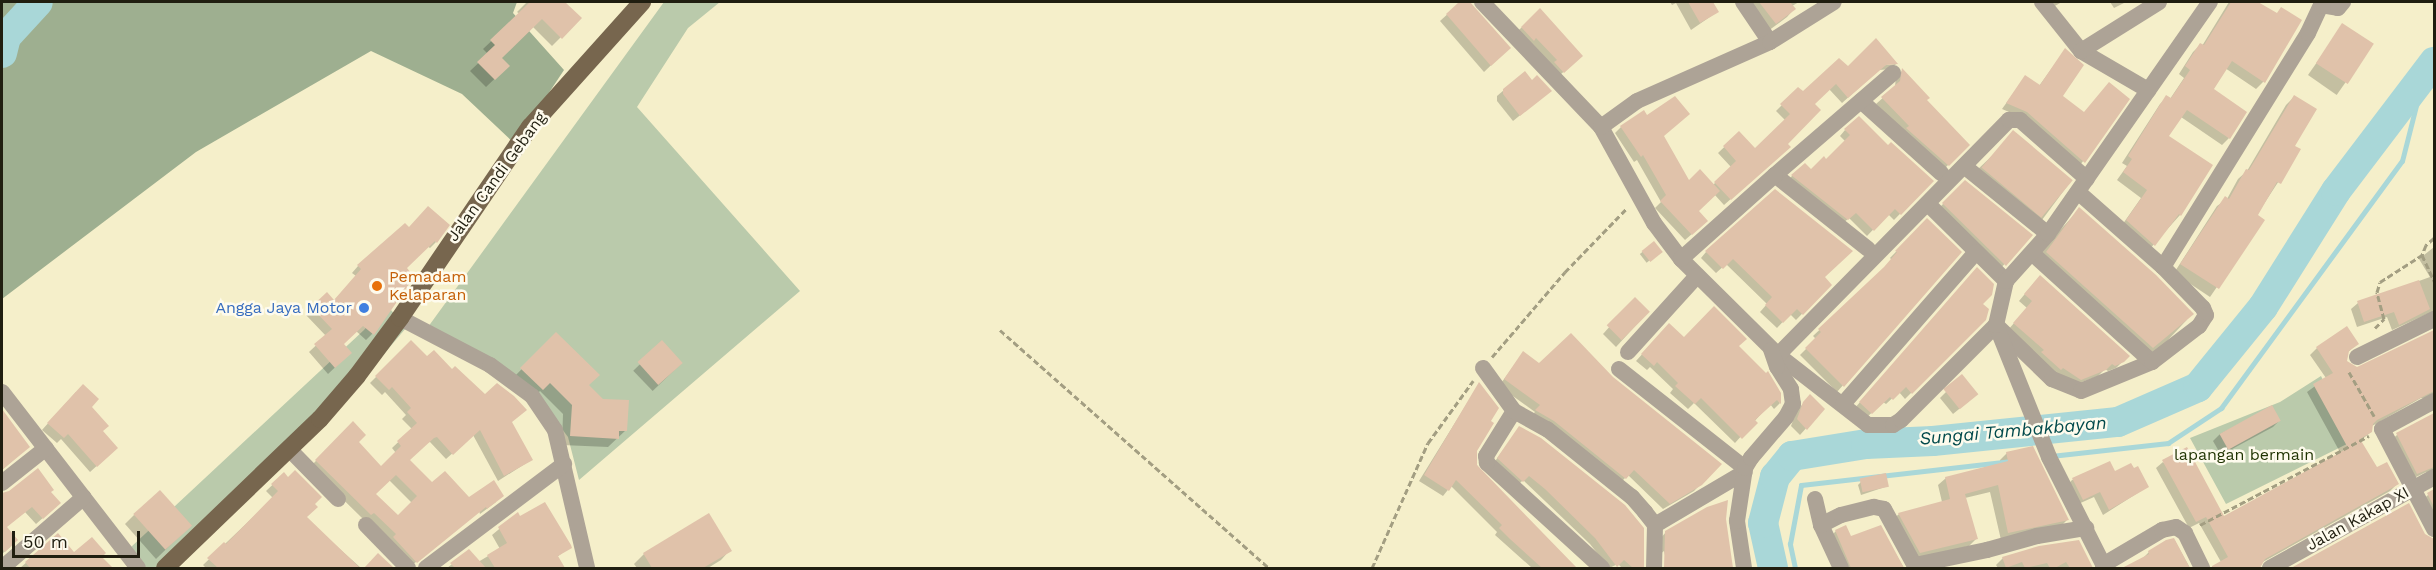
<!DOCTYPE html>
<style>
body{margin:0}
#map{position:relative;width:2436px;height:570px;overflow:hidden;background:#f5efca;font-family:"Work Sans",sans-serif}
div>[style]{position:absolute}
.green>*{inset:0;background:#bacaab}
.forest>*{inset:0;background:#9eaf90}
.shadow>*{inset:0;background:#0003;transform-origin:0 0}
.stream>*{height:5px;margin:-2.5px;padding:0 2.5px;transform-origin:2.5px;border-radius:2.5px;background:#a9d7d8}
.river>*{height:30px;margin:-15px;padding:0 15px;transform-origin:15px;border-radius:15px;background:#a9d7d8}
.building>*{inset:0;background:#e0c2aa;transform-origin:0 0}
.path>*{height:3px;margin-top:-1.5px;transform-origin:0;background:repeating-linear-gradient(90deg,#a39e82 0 6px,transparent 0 9px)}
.minor>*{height:16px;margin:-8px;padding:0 8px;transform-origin:8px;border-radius:8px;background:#ada396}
.major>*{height:18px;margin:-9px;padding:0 9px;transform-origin:9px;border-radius:9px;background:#77664e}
.dots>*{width:16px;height:16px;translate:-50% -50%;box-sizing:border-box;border:3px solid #fefbed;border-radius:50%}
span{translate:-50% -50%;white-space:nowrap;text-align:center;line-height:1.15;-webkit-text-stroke:5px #fefbed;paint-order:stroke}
.street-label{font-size:16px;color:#201e10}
.food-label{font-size:16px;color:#c56008}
.left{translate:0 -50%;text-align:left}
.shop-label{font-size:16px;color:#366cbe}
.right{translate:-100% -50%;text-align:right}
.park-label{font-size:16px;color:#1f3301}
.water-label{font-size:18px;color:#01494b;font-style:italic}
.frame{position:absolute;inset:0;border:3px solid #201e10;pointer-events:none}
.scale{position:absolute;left:12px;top:531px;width:128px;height:27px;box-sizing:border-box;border:3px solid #201e10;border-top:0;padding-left:8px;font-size:18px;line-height:21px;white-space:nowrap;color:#201e10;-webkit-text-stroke:4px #fefbed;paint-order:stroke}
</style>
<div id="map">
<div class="green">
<div style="clip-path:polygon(664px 2px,720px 2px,688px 28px,637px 107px,800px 291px,579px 480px,568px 437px,538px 397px,428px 327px)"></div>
<div style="clip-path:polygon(386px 304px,406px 328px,320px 429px,177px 568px,146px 568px,131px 547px,364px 330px)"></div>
<div style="clip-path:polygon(2321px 376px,2353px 441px,2226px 504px,2190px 438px,2280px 402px)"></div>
</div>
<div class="forest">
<div style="clip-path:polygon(2px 2px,517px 2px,513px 13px,564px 70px,515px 144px,462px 94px,371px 51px,196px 152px,2px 299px)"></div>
</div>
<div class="shadow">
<div style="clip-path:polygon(527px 2px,563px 2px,580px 18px,552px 46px,532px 26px,500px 58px,508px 66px,486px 87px,470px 71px,488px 54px,483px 49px,520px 14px,517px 12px)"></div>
<div style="clip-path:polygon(1461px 2px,1468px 2px,1509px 48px,1484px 72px,1440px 21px)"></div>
<div style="clip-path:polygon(1670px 2px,1711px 2px,1717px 12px,1691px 30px,1676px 3px,1672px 5px)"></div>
<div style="clip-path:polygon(1749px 2px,1799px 2px,1792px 6px,1794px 9px,1787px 17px,1768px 31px)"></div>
<div style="clip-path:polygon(2050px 2px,2062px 2px,2053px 7px)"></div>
<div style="clip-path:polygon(2110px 2px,2126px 2px,2114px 8px)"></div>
<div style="clip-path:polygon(2229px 2px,2255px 2px,2276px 14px,2300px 21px,2263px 82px,2256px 89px,2225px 68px,2212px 90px,2229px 138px,2222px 145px,2181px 117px,2167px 137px,2211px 165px,2180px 215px,2147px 252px,2120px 228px,2141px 198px,2117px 180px,2127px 166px,2122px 163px,2160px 104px,2167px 97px,2170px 99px,2184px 78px,2179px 74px,2193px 52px,2200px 45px,2202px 46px)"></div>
<div style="left:1540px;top:11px;width:61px;height:34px;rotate:48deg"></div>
<div style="left:2343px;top:25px;width:35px;height:61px;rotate:35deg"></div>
<div style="clip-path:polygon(2065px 50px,2061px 96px,2084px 114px,2128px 99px,2078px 168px,2021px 117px,2002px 109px,2025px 77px,2039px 86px)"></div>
<div style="clip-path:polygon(1896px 64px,1891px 69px,1879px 70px,1842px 103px,1829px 89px,1813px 104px,1786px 144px,1783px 153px,1724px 205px,1714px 194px,1697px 211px,1700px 227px,1685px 240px,1655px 208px,1661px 202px,1637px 160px,1634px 162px,1615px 133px,1621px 127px,1662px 136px,1688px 182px,1713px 185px,1731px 167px,1718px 153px,1739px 133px,1755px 150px,1785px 120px,1776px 111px,1798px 89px,1803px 93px,1848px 69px)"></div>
<div style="clip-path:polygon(1902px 71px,1925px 101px,1968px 145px,1942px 171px,1876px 104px,1895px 87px,1896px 76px)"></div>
<div style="clip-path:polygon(1532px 82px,1550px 91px,1513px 121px,1497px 101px,1497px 96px,1504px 90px)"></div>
<div style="clip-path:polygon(2294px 97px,2293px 146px,2299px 150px,2256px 216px,2263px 220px,2210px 297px,2174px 273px,2217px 206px,2227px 199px,2238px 179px,2247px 171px,2286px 105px)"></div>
<div style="clip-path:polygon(1845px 130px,1887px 147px,1932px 181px,1894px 220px,1888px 214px,1867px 236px,1849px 218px,1841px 225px,1787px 181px,1792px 176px,1811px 171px,1826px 161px,1846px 142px,1840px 136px)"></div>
<div style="clip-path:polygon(2016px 133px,2071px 181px,2039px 224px,1975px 172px)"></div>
<div style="clip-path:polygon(1965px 182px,2031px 235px,2000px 269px,1938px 209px)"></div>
<div style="clip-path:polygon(422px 214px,436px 242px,430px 248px,427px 246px,405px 268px,412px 277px,372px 334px,366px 340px,356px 331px,342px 344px,344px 359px,328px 374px,309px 352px,326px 336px,306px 315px,327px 294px,333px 302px,356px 276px,352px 273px,358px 266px,405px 225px,409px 229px)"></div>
<div style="left:2074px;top:215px;width:154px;height:55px;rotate:43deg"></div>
<div style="clip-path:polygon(1927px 220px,1960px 252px,1837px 392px,1800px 355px,1816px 339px,1813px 336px,1881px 272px,1892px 260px,1890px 258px)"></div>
<div style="left:1654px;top:243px;width:11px;height:18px;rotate:52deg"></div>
<div style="clip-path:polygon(2434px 247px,2434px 319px,2427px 314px,2392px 330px,2387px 317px,2357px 327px,2351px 309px,2358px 303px,2430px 277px,2419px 259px)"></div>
<div style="clip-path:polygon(1706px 252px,1823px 278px,1830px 285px,1796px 320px,1790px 314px,1777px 328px,1760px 312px,1767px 304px,1726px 264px,1716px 273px,1701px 258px)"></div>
<div style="clip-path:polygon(1971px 275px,1985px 319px,1905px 399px,1899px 392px,1886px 404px,1883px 402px,1865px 419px,1854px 409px)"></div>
<div style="clip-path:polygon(2034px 283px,2128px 356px,2116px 368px,2108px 371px,2105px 369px,2098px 376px,2074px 385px,2056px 373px,2008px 330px,2027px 308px,2019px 301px)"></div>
<div style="clip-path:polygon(1629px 305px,1648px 312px,1616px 347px,1603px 334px)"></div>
<div style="clip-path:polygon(1663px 331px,1684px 339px,1737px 346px,1780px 403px,1774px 409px,1770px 404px,1735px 443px,1694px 403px,1688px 409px,1670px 393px,1673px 389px,1650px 367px,1647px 370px,1636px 361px)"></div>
<div style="clip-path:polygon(2434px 331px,2434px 401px,2433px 399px,2421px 398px,2372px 426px,2371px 432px,2360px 441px,2377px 469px,2397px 484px,2390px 491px,2261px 563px,2258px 568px,2211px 568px,2221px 562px,2199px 523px,2189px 528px,2156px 468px,2163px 462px,2223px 518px,2341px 454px,2307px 392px,2326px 378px,2310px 355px,2317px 348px,2357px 344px,2347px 353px,2346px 362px,2357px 369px)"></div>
<div style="clip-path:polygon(556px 334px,587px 385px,626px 430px,608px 447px,562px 445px,563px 414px,540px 391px,533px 398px,513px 378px)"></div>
<div style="clip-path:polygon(evenodd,411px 342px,427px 358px,452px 371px,511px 423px,531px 460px,498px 481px,473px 435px,446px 459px,430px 442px,426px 443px,408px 460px,432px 484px,468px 499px,496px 502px,480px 514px,479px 511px,411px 566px,310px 467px,353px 423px,357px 443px,381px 468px,396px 453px,392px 448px,412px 429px,402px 419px,406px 415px,385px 392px,382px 395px,370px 383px,411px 342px,389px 480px,412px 503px,398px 517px,374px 494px,389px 480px)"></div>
<div style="left:662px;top:343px;width:28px;height:40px;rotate:46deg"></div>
<div style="clip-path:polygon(1523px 353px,1539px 365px,1611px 378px,1720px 464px,1694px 491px,1663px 509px,1628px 475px,1619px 484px,1530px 417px,1535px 412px,1499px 386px)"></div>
<div style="clip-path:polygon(1962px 376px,1970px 400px,1953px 414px,1940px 398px)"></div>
<div style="clip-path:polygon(1479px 384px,1475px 451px,1478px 471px,1576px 568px,1532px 568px,1495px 535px,1497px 532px,1451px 486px,1443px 496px,1419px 481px)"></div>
<div style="clip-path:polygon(76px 392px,90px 407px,110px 454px,90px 472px,61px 439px,57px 443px,42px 430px)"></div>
<div style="clip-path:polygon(1810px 397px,1823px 409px,1800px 435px,1791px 426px,1797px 410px)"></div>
<div style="clip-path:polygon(2272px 407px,2279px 421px,2273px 427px,2221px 455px,2213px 441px,2220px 434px)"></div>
<div style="clip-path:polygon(2px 413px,28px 447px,2px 470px)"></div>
<div style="clip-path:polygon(2434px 414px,2434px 478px,2426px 472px,2410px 480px,2390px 441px,2397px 435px)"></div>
<div style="clip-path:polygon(1519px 428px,1643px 529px,1643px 568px,1622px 568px,1618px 564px,1609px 568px,1590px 544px,1523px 480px,1517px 486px,1493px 464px)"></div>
<div style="clip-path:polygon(2007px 453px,2067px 520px,2060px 527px,2001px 540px,1990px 492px,1965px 498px,1976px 539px,1969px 546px,1912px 560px,1891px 521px,1899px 514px,1942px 502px,1938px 485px,1946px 478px,2000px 465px,2000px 460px)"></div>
<div style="clip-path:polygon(2110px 463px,2114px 473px,2147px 487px,2103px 515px,2094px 497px,2076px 505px,2067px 486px,2072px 480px)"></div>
<div style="clip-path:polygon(284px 474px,305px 518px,361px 568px,206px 568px,203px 565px,273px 498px,266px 491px)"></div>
<div style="clip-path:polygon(1861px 482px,1888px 486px,1861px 495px,1858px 485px)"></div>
<div style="clip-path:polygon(2434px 490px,2434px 526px,2421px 501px)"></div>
<div style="clip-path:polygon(50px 492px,53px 509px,36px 524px,25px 512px,6px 527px,10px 547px,2px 554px,2px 494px)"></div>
<div style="clip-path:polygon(2408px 505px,2427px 539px,2434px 541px,2434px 568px,2294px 568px)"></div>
<div style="clip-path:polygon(517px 514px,520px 518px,570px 547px,557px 557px,563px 568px,447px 568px,469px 551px,478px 562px,500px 549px,492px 535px)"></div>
<div style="clip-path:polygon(134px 515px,190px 526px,156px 559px,125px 524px)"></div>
<div style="clip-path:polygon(709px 515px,730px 550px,721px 560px,708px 568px,637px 568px,634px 564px,644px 554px)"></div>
<div style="clip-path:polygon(1724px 519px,1732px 568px,1668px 568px,1664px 551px,1659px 555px,1660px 539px,1666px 532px)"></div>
<div style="clip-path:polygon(1880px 527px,1904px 568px,1842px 568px,1829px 538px,1836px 531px,1850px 538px)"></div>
<div style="clip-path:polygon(58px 535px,73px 555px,100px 557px,112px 568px,20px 568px)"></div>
<div style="clip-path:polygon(2078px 541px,2091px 568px,1998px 568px,1996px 565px,2003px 558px)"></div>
<div style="clip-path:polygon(2175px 541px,2190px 568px,2126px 568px,2142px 559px,2149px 552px)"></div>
</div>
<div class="stream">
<div style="left:2051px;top:456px;width:118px;rotate:-6.3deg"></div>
<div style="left:2168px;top:443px;width:64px;rotate:-33.4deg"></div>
<div style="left:2221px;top:408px;width:306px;rotate:-53.8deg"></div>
<div style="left:2402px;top:161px;width:90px;rotate:-75.8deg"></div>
<div style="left:2424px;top:74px;width:12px;rotate:-35deg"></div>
<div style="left:1795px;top:568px;width:25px;rotate:-102deg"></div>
<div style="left:1790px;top:544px;width:60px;rotate:-79.4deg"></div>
<div style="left:1801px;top:485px;width:212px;rotate:-6.5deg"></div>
</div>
<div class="river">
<div style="left:2px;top:53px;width:16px;rotate:-76deg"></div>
<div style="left:6px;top:37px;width:47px;rotate:-47.6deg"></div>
<div style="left:1773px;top:568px;width:46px;rotate:-102.5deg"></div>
<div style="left:1763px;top:523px;width:48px;rotate:-75.4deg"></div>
<div style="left:1775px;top:477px;width:27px;rotate:-51deg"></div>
<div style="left:1792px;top:456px;width:75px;rotate:-9.2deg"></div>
<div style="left:1866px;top:444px;width:67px;rotate:-2.6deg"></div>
<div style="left:1933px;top:441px;width:186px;rotate:-5.9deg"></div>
<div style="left:2118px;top:422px;width:87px;rotate:-23.6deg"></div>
<div style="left:2198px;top:387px;width:103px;rotate:-50.9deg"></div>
<div style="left:2263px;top:307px;width:137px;rotate:-57.8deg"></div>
<div style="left:2336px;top:191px;width:162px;rotate:-52.8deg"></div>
</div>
<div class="building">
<div style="clip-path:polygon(530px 2px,565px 2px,582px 18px,562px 39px,542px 19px,502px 58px,510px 66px,495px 80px,477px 62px,495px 45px,490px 40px)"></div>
<div style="clip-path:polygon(1459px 2px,1470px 2px,1511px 48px,1491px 66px,1446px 14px)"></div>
<div style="clip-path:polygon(1688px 2px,1713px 2px,1719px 12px,1700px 23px)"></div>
<div style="clip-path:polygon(1759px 2px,1790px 2px,1796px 9px,1776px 24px)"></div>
<div style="clip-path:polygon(2231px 2px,2258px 2px,2277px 13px,2281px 7px,2302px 20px,2265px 83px,2232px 61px,2214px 89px,2247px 112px,2230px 139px,2187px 110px,2169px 136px,2213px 165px,2181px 216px,2179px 214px,2155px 246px,2126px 220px,2147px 190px,2123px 172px,2132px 159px,2128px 156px,2166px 95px,2171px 98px,2190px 70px,2185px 66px,2200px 43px,2204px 45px)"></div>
<div style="clip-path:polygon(1540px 8px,1583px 56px,1564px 73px,1554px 62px,1557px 60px,1536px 38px,1534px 41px,1521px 27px)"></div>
<div style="left:2342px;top:23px;width:38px;height:48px;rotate:33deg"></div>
<div style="clip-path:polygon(1876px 38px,1898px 64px,1886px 65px,1848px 98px,1836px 84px,1815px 104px,1821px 110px,1788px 144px,1791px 147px,1731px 200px,1714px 182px,1736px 161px,1723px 146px,1739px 131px,1755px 148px,1790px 114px,1780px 104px,1798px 87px,1803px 91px,1839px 58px,1848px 66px)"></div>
<div style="clip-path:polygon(2065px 48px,2084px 65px,2063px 96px,2084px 112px,2109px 82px,2130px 99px,2085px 163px,2027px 112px,2006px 103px,2025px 75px,2040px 85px)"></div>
<div style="clip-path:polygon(1902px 68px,1930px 98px,1927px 100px,1970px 145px,1949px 166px,1906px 128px,1909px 126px,1881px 97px,1900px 81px)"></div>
<div style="clip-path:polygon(1525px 71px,1532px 80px,1537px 75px,1552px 91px,1520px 116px,1503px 94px,1503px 89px)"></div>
<div style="clip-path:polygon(2294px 95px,2317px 109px,2295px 146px,2301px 149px,2281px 184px,2277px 182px,2258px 215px,2265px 220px,2219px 289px,2180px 264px,2225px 196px,2229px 199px,2246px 169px,2249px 170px)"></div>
<div style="clip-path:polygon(1675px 96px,1690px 114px,1664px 136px,1689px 180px,1700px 169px,1720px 191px,1699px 211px,1708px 221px,1692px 235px,1660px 201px,1666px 195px,1643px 155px,1641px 157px,1620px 126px,1644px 110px,1647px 115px)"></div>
<div style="clip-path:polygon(1859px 116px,1888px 145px,1891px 142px,1934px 181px,1901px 215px,1895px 209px,1874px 231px,1856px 213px,1848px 220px,1791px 175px,1805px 163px,1811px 169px,1824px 156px,1826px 159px,1850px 135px,1844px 129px)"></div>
<div style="left:2013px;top:130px;width:78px;height:49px;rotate:40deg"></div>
<div style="clip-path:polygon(1965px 180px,2033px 235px,2006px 266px,1942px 203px)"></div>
<div style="clip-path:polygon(1775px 189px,1853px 251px,1825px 277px,1832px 285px,1803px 315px,1797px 309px,1783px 323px,1765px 305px,1772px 297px,1733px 259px,1723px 269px,1705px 251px)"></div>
<div style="clip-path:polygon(428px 206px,450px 225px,437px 243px,435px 241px,407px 268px,414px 277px,374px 335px,363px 326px,344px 344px,352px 353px,335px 368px,314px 344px,332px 329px,311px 307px,327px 292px,334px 300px,361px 269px,357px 265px,405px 223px,409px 227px)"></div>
<div style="clip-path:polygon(2079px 207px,2156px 275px,2194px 314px,2153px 348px,2046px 252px)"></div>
<div style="clip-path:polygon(1927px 218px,1962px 252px,1844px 387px,1805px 348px,1821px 332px,1818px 329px,1884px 267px,1897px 252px,1895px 251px)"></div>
<div style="left:1654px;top:241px;width:14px;height:16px;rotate:51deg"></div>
<div style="clip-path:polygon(1977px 267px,1994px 284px,1992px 295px,1983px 304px,1989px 309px,1986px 320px,1912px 394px,1906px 387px,1893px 400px,1890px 397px,1872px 414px,1859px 402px)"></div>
<div style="clip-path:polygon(2040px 275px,2130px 356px,2124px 362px,2115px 366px,2112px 364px,2106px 370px,2081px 380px,2063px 368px,2061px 370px,2041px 352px,2044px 350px,2013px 323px,2032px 301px,2024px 294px)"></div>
<div style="clip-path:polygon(2419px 280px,2430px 309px,2399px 325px,2394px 312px,2364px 322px,2357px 301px)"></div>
<div style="left:1635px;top:297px;width:21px;height:40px;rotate:45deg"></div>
<div style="clip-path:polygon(1714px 306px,1747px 339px,1739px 346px,1766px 373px,1768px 371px,1781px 393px,1781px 404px,1777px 400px,1755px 420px,1758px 423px,1742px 439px,1701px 398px,1695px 404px,1675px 386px,1678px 383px,1657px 362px,1654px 366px,1641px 354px,1669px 323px,1684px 337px)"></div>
<div style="clip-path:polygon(2347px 326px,2359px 344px,2349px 351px,2347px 361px,2357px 367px,2434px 330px,2434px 391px,2377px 420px,2373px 424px,2372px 432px,2360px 439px,2377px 467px,2387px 462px,2399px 484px,2265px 559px,2260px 568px,2212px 568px,2212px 566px,2228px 557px,2206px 517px,2196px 522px,2162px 460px,2187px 447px,2224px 516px,2348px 448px,2313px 384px,2333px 373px,2316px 347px)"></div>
<div style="clip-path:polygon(556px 332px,600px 375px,589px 385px,603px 399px,629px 400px,627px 431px,619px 431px,619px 439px,570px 436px,572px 405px,550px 383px,543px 390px,520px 368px)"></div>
<div style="clip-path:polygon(1571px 333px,1613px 377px,1722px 464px,1702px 485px,1670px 504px,1634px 470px,1626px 479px,1554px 421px,1535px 410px,1540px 405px,1504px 379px,1523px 351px,1539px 363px)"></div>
<div style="clip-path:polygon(evenodd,411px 340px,427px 356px,434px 350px,452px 369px,455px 366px,485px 394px,497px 383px,514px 396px,527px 410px,512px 422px,533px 460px,504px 476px,480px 430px,453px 455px,437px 437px,434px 438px,410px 460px,432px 482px,445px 471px,469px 497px,494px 480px,504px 496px,487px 509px,486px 507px,417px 563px,393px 537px,396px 534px,374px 513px,371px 515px,315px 460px,353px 421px,366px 435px,359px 442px,381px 466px,401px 446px,397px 441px,417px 423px,407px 412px,411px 408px,392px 387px,389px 390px,375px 376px,411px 340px,396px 475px,417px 496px,398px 515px,376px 494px,396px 475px)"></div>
<div style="left:662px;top:340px;width:31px;height:33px;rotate:48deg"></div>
<div style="left:1962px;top:374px;width:26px;height:24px;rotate:51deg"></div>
<div style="clip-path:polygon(1479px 382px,1499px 408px,1491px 421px,1494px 423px,1477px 451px,1477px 465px,1577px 568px,1542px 568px,1510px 539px,1499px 528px,1502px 525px,1456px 480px,1449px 491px,1424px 475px)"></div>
<div style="clip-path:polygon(83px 384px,99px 399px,92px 407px,109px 426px,103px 431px,118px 448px,97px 467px,68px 434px,64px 438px,47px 423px)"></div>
<div style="clip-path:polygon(1810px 394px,1825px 409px,1807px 430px,1797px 419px,1803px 402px)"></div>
<div style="left:2272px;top:405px;width:18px;height:60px;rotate:61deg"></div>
<div style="clip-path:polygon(2px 409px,30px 447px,2px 470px)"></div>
<div style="clip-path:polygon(2434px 413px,2434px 467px,2417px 474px,2396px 433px)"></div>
<div style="clip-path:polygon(1519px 426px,1541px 438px,1625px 505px,1644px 528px,1644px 568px,1633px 568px,1624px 560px,1617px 567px,1595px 538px,1545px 489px,1529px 476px,1523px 482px,1497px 458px)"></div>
<div style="clip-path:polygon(2033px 446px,2069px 520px,2008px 533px,1998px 485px,1965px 494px,1978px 539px,1920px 553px,1898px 513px,1950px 499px,1945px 477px,2008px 461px,2006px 452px)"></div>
<div style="clip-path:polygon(2110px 461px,2115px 471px,2131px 463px,2134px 468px,2138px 466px,2149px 487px,2109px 510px,2100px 492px,2083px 500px,2072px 478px)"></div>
<div style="clip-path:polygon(38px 468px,54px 490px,51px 492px,61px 503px,43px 519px,32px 507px,7px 527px,18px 540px,5px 552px,2px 548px,2px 493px,9px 491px)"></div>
<div style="clip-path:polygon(295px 470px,322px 497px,315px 504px,318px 507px,307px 517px,360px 568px,218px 568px,207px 558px,224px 542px,226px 544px,278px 491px,271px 484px,284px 472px,288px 477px)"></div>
<div style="left:1886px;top:473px;width:14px;height:27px;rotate:78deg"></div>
<div style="clip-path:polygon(2434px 489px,2434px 507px,2427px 493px)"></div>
<div style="left:160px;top:490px;width:48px;height:36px;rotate:48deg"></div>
<div style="clip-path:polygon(1728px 500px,1726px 519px,1733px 568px,1664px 568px,1665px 531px,1707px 507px)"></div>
<div style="clip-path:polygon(545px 502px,571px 545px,572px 548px,558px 556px,565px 568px,495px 568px,487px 555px,507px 543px,498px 527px,518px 512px,520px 516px)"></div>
<div style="clip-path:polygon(2409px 503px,2425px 534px,2434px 539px,2434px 568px,2291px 568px)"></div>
<div style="clip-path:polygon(709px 513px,732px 551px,703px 568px,652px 568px,643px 553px)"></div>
<div style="clip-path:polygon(1846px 525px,1851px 536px,1881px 525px,1904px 568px,1851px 568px,1835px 530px)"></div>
<div style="clip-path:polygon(58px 533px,74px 552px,92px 537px,106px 553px,102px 557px,113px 568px,30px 568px,25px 562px)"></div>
<div style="clip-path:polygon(2174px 538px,2190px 568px,2122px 568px,2149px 554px,2148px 551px,2166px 540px)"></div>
<div style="clip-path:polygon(2079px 540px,2093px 568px,2070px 568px,2066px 562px,2055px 568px,2050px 568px,2047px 563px,2025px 568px,2022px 562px,2006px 568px,2002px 557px,2039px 546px)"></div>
<div style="clip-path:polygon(469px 549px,486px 568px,455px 568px,450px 563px)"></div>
<div style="clip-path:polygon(378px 553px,394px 568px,364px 568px)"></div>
</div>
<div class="path">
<div style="left:2434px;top:238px;width:11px;rotate:139deg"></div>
<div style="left:2426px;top:245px;width:11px;rotate:112deg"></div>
<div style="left:2422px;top:255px;width:29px;rotate:65deg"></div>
<div style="left:2375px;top:328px;width:13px;rotate:-45deg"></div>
<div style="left:2384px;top:319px;width:28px;rotate:-105deg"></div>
<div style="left:2377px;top:292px;width:10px;rotate:-73deg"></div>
<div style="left:2380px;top:282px;width:50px;rotate:-32.7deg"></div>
<div style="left:1000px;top:330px;width:359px;rotate:41.5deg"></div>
<div style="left:1492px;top:357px;width:112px;rotate:-49.3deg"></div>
<div style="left:1565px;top:272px;width:89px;rotate:-45.9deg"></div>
<div style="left:2349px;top:372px;width:51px;rotate:60.4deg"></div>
<div style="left:2200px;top:525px;width:191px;rotate:-27.8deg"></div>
<div style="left:1372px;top:568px;width:137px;rotate:-65.9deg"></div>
<div style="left:1428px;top:443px;width:77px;rotate:-54deg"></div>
</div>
<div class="minor">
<div style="left:1482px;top:2px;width:173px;rotate:46.4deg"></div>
<div style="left:1601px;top:127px;width:110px;rotate:61.1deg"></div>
<div style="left:1654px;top:223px;width:45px;rotate:53.1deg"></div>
<div style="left:1681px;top:259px;width:136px;rotate:44.7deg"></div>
<div style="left:1778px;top:355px;width:114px;rotate:37.9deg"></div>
<div style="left:1868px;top:425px;width:25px"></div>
<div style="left:1893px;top:425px;width:9px;rotate:-32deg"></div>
<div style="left:1901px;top:420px;width:134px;rotate:-45deg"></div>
<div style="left:1996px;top:325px;width:78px;rotate:44deg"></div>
<div style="left:2052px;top:379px;width:31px;rotate:22deg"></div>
<div style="left:2081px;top:391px;width:77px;rotate:-22.2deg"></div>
<div style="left:2152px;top:362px;width:162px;rotate:-137.8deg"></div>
<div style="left:1743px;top:2px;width:48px;rotate:56deg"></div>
<div style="left:2042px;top:2px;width:63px;rotate:51.5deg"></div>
<div style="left:2081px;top:51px;width:78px;rotate:30.2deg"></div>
<div style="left:2081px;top:51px;width:92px;rotate:-32.1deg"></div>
<div style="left:1861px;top:101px;width:108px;rotate:42deg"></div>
<div style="left:1601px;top:127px;width:44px;rotate:-35.8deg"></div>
<div style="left:1637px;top:101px;width:145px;rotate:-23.9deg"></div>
<div style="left:1770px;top:42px;width:75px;rotate:-32deg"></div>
<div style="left:1964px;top:166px;width:108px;rotate:39deg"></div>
<div style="left:2078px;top:192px;width:113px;rotate:41.4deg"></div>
<div style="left:2163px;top:267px;width:57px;rotate:45.7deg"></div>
<div style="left:2203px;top:308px;width:8px;rotate:67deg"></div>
<div style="left:2206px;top:315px;width:13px;rotate:122deg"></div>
<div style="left:2199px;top:326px;width:59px;rotate:142.5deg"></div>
<div style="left:1928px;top:204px;width:110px;rotate:44.6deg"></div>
<div style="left:1868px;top:249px;width:119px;rotate:-141.5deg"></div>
<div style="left:1775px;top:175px;width:156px;rotate:-40.8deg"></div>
<div style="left:1681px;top:259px;width:126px;rotate:-41.8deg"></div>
<div style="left:2163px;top:267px;width:275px;rotate:-58.2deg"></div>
<div style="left:2308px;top:33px;width:31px;rotate:-65deg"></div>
<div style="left:2321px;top:5px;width:17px;rotate:10deg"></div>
<div style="left:2338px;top:8px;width:8px;rotate:-50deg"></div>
<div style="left:400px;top:318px;width:102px;rotate:27.6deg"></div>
<div style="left:490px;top:365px;width:52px;rotate:36.4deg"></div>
<div style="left:532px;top:396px;width:41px;rotate:55.9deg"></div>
<div style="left:555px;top:430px;width:142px;rotate:76.9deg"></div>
<div style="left:1628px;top:352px;width:103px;rotate:-47.8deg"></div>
<div style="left:1778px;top:355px;width:330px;rotate:-45.5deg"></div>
<div style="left:2009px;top:120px;width:11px"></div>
<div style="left:2020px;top:120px;width:89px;rotate:41.4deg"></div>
<div style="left:2357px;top:357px;width:86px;rotate:-26.3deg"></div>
<div style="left:1483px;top:368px;width:53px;rotate:54.2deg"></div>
<div style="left:1619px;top:369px;width:160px;rotate:38.2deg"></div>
<div style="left:2px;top:392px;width:222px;rotate:52.3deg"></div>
<div style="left:2434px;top:401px;width:59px;rotate:151.7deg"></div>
<div style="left:2382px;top:429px;width:113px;rotate:62.5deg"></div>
<div style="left:1843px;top:404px;width:202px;rotate:-48.8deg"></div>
<div style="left:289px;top:449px;width:70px;rotate:45.6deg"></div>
<div style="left:2px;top:483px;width:56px;rotate:-38.5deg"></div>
<div style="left:1815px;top:499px;width:27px;rotate:77deg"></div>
<div style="left:1821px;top:525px;width:47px;rotate:65.1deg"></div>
<div style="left:366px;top:525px;width:60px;rotate:45.7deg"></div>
<div style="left:1655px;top:525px;width:104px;rotate:-30.5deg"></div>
<div style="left:1821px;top:525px;width:22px;rotate:-27deg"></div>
<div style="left:1841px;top:515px;width:34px;rotate:-14deg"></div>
<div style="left:1874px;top:507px;width:10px;rotate:11deg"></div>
<div style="left:1884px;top:509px;width:67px;rotate:61.5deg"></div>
<div style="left:1915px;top:565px;width:74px;rotate:-11.8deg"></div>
<div style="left:1987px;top:550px;width:52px;rotate:-15.6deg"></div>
<div style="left:2037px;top:536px;width:50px;rotate:-9.3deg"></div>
<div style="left:2103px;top:565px;width:69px;rotate:-30.7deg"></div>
<div style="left:2162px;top:530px;width:14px;rotate:-12deg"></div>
<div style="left:2176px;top:527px;width:11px;rotate:34deg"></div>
<div style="left:2185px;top:533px;width:39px;rotate:64deg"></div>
<div style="left:2px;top:568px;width:108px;rotate:-40.9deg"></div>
<div style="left:426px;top:568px;width:173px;rotate:-37deg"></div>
<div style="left:1602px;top:568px;width:156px;rotate:-137.6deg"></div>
<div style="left:1487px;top:463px;width:7px;rotate:-98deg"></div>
<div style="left:1486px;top:456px;width:53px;rotate:-58.1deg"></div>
<div style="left:1514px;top:411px;width:38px;rotate:29deg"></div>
<div style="left:1547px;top:429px;width:109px;rotate:38.7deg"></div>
<div style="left:1632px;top:497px;width:20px;rotate:49deg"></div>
<div style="left:1645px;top:512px;width:16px;rotate:52deg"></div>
<div style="left:1655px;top:525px;width:43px;rotate:91.3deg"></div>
<div style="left:1744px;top:568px;width:48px;rotate:-98.5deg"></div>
<div style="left:1737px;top:521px;width:54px;rotate:-81.4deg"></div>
<div style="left:1745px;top:468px;width:12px;rotate:-59deg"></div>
<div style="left:1751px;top:458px;width:54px;rotate:-49.5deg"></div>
<div style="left:1786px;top:417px;width:15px;rotate:-62deg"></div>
<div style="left:1793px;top:404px;width:15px;rotate:-98deg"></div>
<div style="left:1791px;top:389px;width:26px;rotate:-122deg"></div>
<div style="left:1777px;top:367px;width:18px;rotate:-109deg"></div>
<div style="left:2105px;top:568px;width:124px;rotate:-116.8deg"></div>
<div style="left:2049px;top:457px;width:142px;rotate:-111.9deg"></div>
<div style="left:1996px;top:325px;width:45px;rotate:-77.2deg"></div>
<div style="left:2006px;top:281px;width:63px;rotate:-48.2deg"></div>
<div style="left:2048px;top:234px;width:283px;rotate:-55.1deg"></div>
<div style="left:2270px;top:568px;width:188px;rotate:-29deg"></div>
</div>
<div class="major">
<div style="left:165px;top:568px;width:215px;rotate:-43.9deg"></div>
<div style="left:320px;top:419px;width:57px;rotate:-49.3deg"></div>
<div style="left:357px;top:376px;width:72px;rotate:-53.4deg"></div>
<div style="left:400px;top:318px;width:231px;rotate:-55.8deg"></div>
<div style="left:530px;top:127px;width:168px;rotate:-48.1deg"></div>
</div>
<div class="dots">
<div style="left:377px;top:286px;background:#e8710a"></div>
<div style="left:364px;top:308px;background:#3f7fe0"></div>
</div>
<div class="street-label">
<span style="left:497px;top:177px;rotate:-54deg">Jalan Candi Gebang</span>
<span style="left:2358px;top:519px;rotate:-29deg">Jalan Kakap XI</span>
</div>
<div class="food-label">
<span class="left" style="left:389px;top:286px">Pemadam<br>Kelaparan</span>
</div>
<div class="shop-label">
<span class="right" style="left:352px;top:308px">Angga Jaya Motor</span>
</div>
<div class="park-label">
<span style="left:2244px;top:455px">lapangan bermain</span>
</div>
<div class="water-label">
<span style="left:2013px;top:431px;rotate:-5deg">Sungai Tambakbayan</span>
</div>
<div class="frame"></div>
<div class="scale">50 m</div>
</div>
